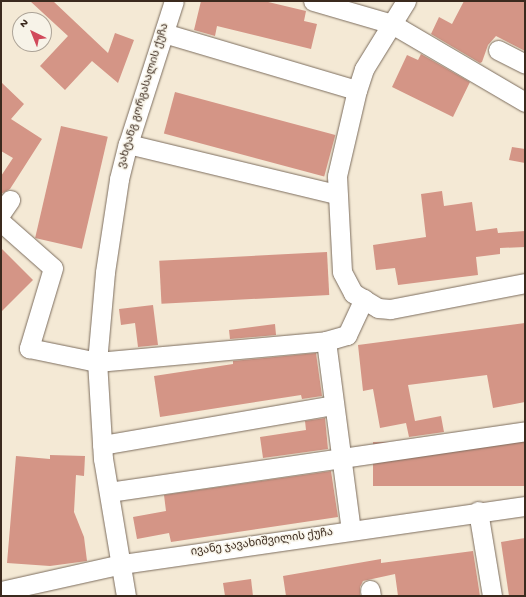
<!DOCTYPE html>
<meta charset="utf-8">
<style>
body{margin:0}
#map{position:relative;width:526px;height:597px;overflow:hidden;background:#f4e9d5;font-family:"Gochi Hand","Noto Sans Georgian",sans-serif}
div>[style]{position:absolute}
.building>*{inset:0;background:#d49586;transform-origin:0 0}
.roads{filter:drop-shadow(0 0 1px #7c6d5e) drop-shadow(0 0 1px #7c6d5e)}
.minor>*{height:19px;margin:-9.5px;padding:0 9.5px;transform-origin:9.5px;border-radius:9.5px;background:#fff}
span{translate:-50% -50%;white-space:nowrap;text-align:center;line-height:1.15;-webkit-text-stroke:3px #f7f3e8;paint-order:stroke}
.street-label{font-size:11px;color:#3b2a1e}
.frame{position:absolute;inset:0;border:2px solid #3b2a1e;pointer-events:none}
.north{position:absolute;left:12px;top:12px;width:40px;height:40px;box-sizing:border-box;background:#f7f3e8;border:1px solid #aca397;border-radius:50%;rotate:317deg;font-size:11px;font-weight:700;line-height:16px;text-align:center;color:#3b2a1e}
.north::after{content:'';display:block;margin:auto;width:14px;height:18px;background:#d1495b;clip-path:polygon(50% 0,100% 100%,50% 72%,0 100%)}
</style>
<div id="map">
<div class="building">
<div style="clip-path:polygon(30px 1px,53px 1px,108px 53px,115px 33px,134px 40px,118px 83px,92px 61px,65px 90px,40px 66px,68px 36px)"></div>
<div style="clip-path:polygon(201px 1px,264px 1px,306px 11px,304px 21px,317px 24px,311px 49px,217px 26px,215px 36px,194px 30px)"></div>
<div style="clip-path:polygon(464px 1px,525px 1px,525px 51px,496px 36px,488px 45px,482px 62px,480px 63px,431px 34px,439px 17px,452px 24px)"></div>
<div style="clip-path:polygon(421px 54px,470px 82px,453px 117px,392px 87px,407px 55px,418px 60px)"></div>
<div style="clip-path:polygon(1px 82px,24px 104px,11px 119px,42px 139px,10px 189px,1px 194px,1px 176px,13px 158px,1px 151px)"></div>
<div style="left:175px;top:92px;width:166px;height:43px;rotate:15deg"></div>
<div style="left:61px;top:126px;width:48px;height:115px;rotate:13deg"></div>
<div style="clip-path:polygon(512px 147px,525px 149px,525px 163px,509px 160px)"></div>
<div style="clip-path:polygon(442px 191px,444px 206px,472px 202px,476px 231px,497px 228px,498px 233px,525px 231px,525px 247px,500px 248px,500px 254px,476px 257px,478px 275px,398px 285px,395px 268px,376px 270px,373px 245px,426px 237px,421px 194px)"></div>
<div style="clip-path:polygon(1px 248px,33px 280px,1px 312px)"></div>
<div style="left:327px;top:252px;width:43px;height:168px;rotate:87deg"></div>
<div style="clip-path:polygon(153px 305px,158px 345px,138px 347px,135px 323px,121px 325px,119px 309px)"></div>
<div style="clip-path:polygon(525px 323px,525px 402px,493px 408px,487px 375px,408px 385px,415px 421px,441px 416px,444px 432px,409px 437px,406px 423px,380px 428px,373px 389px,363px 391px,358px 345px)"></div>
<div style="clip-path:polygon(275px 324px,276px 335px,230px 339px,229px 330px)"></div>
<div style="clip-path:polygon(316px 353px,322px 396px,302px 399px,301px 395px,160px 417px,154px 376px,233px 364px,233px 361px)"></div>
<div style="clip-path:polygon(325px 418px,328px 449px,263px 458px,260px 437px,306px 430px,305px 421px)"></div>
<div style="left:525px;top:442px;width:44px;height:152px;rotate:90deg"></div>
<div style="clip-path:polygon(50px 455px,85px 456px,84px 476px,76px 475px,74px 512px,84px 537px,87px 561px,50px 566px,7px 563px,16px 456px,50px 459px)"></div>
<div style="clip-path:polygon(331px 471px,338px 517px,171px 542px,169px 533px,137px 539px,133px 517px,166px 511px,164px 495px)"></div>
<div style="clip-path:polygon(525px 538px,525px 596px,509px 596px,501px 542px)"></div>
<div style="clip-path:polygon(473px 551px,480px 596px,398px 596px,395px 574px,363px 581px,360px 587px,360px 596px,286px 596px,283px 576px,381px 559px,381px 563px)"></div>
<div style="clip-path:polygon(251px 579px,253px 596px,225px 596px,223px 583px)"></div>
</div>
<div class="roads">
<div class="minor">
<div style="left:313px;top:1px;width:82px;rotate:16.2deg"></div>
<div style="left:392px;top:24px;width:154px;rotate:30.4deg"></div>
<div style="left:406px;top:1px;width:80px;rotate:121.7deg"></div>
<div style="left:364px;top:69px;width:22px;rotate:108deg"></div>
<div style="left:357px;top:90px;width:88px;rotate:103.1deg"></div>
<div style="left:337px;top:176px;width:96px;rotate:87deg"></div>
<div style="left:342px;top:272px;width:24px;rotate:62deg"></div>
<div style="left:353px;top:293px;width:29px;rotate:31deg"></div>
<div style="left:378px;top:308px;width:12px;rotate:5deg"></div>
<div style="left:390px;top:309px;width:137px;rotate:-10.9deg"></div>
<div style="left:164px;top:33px;width:201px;rotate:16.5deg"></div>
<div style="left:498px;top:50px;width:30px;rotate:27deg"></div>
<div style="left:128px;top:144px;width:215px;rotate:13.5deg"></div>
<div style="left:1px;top:213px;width:16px;rotate:-55deg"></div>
<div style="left:1px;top:222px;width:69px;rotate:41.5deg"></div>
<div style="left:53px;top:268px;width:84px;rotate:106.7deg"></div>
<div style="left:29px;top:348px;width:69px;rotate:11.6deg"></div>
<div style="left:97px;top:362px;width:230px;rotate:-5.2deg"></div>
<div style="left:326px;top:341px;width:22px;rotate:-16deg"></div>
<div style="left:347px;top:335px;width:40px;rotate:-65deg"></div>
<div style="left:326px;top:341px;width:191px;rotate:82.5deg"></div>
<div style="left:102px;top:445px;width:235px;rotate:-9.8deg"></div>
<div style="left:109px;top:492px;width:420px;rotate:-8.3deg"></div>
<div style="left:478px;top:511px;width:86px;rotate:80.6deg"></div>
<div style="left:370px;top:590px;width:6px;rotate:81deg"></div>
<div style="left:1px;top:591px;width:124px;rotate:-12.6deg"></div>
<div style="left:122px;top:564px;width:407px;rotate:-8.2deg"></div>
<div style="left:126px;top:596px;width:139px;rotate:-99.5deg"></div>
<div style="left:103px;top:459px;width:97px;rotate:-93.5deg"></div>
<div style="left:97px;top:362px;width:90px;rotate:-84.9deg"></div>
<div style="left:105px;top:272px;width:94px;rotate:-81.4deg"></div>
<div style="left:119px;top:179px;width:36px;rotate:-76deg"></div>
<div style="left:128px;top:144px;width:150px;rotate:-72.2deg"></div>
</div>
</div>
<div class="street-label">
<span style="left:144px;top:96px;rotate:-73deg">ვახტანგ გორგასალის ქუჩა</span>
<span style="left:262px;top:543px;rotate:-8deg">ივანე ჯავახიშვილის ქუჩა</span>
</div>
<div class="frame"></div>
<div class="north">N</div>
</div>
